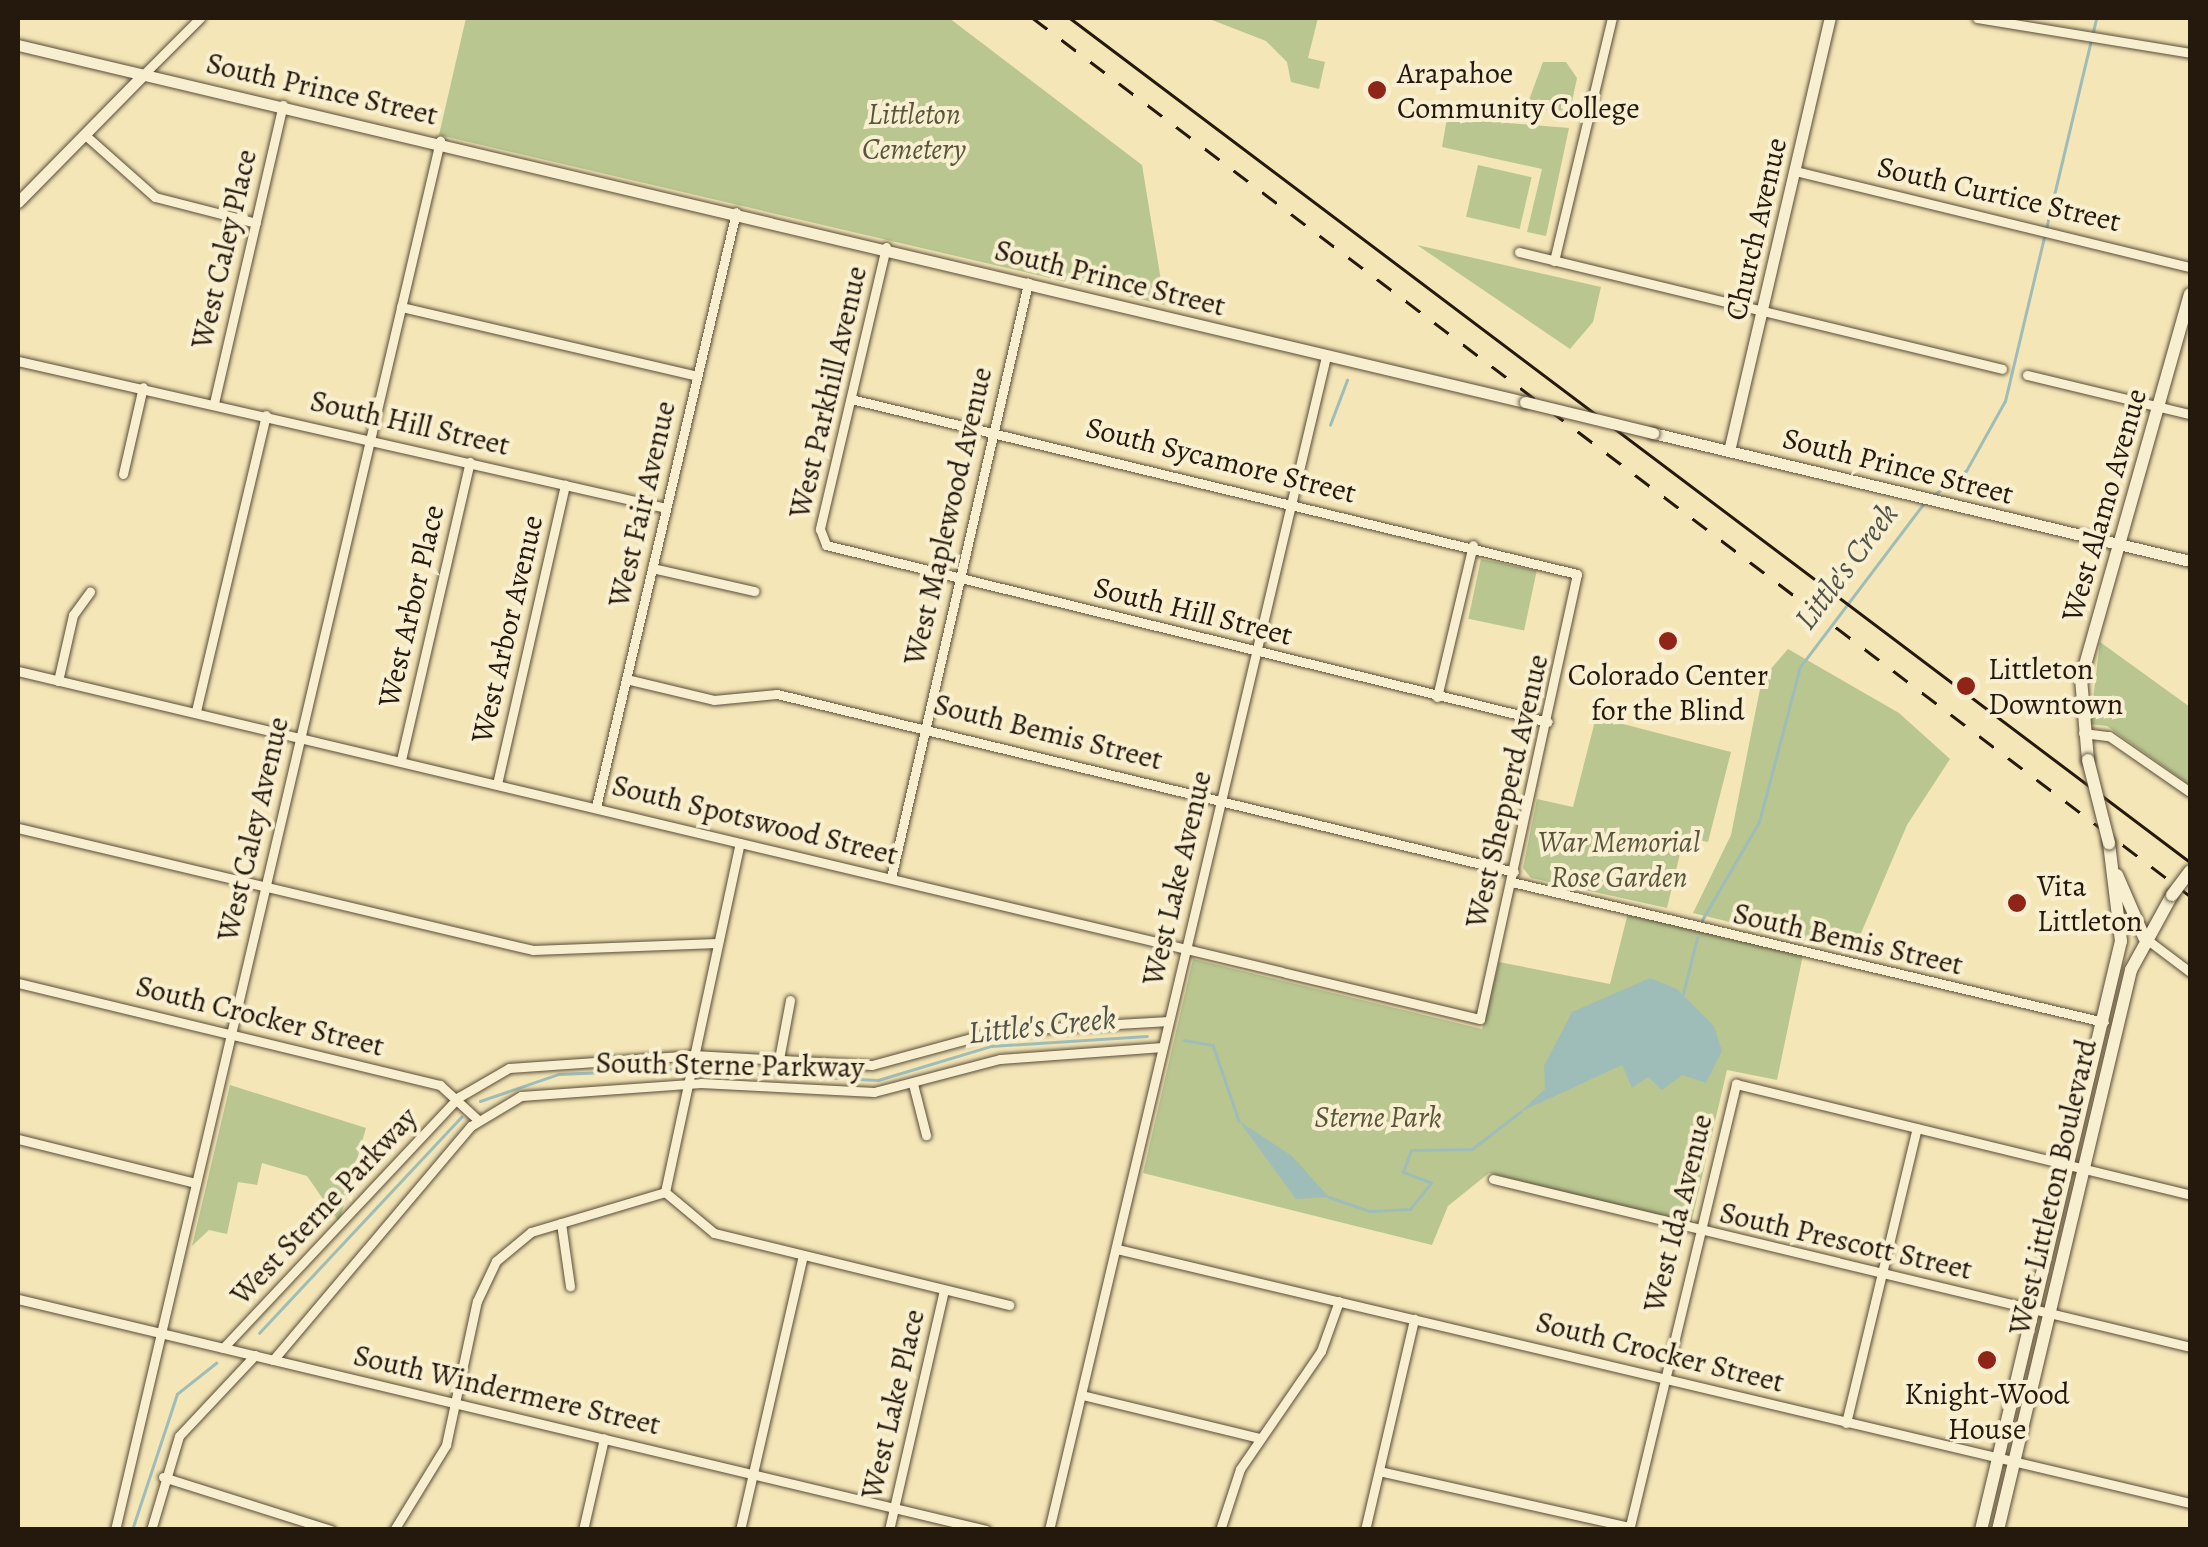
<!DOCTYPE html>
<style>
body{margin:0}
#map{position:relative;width:2208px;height:1547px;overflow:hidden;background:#f4e6b7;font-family:Alegreya,serif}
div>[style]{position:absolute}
.green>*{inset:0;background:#b9c690;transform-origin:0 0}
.water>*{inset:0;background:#9fbdb8}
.stream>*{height:2.5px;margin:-1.25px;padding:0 1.25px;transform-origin:1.25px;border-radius:1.25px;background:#9fbdb8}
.roads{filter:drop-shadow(0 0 2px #594c38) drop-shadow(0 0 2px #594c38)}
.minor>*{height:9px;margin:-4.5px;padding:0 4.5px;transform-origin:4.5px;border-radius:4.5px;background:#f8efd0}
.tertiary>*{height:11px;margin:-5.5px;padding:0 5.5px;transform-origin:5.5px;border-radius:5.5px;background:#f8efd0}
.secondary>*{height:12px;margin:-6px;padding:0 6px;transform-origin:6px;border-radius:6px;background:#f8efd0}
.tram>*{height:2.5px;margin:-1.25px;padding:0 1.25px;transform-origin:1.25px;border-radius:1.25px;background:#25180d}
.rail>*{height:2.5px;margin-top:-1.25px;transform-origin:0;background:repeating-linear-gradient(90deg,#25180d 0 18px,transparent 0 36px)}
.bridges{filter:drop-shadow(0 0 2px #594c38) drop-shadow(0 0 2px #594c38)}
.tertiary-bridge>*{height:11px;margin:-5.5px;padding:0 5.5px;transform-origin:5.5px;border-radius:5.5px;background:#f8efd0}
.secondary-bridge>*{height:12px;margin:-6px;padding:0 6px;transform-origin:6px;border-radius:6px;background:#f8efd0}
.dots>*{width:28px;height:28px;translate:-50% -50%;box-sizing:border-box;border:5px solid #f8efd0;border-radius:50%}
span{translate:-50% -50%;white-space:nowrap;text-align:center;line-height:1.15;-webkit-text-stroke:8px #f8efd0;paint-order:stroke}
.poi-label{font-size:30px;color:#25180d}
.left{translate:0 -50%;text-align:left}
.street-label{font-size:30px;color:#25180d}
.park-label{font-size:30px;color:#59553b;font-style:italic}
.water-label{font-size:32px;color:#505249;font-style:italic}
.frame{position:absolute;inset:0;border:20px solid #25180d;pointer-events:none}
</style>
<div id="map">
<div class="green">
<div style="clip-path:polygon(466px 18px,949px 18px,1142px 165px,1165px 305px,439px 135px)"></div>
<div style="clip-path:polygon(1207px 18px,1318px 18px,1308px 58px,1325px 62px,1319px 89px,1291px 82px,1287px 62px,1266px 41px)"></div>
<div style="clip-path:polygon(1543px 62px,1566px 62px,1577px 78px,1570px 111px,1526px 108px)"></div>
<div style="clip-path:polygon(1447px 118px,1569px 128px,1546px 236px,1527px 232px,1542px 169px,1442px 147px)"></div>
<div style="left:1478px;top:165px;width:55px;height:53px;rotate:13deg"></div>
<div style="clip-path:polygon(1417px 245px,1601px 287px,1593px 322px,1570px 349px)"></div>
<div style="left:1481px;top:559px;width:57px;height:61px;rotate:12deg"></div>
<div style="clip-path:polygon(2100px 642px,2190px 707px,2190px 785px,2107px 726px,2090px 724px)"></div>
<div style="clip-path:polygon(1788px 649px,1899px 713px,1950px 759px,1907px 825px,1853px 952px,1693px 913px,1731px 835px,1762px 679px)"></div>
<div style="clip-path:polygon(1596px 717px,1731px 752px,1708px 842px,1684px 837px,1667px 908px,1531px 878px,1523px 868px,1537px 799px,1573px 807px)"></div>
<div style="clip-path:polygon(1628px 913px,1803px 955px,1777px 1080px,1727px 1070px,1691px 1224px,1489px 1173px,1448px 1206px,1432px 1245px,1143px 1173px,1193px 959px,1482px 1029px,1499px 962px,1610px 984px)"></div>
<div style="clip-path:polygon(230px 1085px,366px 1128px,339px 1222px,307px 1176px,262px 1163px,257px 1185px,238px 1182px,227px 1234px,209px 1230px,192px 1246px)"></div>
</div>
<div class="water">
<div style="clip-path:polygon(1650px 978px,1677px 989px,1714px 1026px,1722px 1051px,1706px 1083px,1682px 1075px,1662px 1090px,1648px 1077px,1632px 1088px,1622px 1065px,1520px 1112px,1545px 1089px,1544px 1066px,1572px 1012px)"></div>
<div style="clip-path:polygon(1239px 1121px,1292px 1156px,1329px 1197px,1296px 1199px)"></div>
</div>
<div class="stream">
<div style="left:1330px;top:425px;width:48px;rotate:-69.3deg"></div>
<div style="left:1935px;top:494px;width:39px;rotate:-37deg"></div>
<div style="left:1966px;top:471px;width:80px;rotate:-60.9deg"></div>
<div style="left:2005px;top:401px;width:394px;rotate:-76.6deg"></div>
<div style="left:1702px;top:920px;width:113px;rotate:-59.8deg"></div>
<div style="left:1759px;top:822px;width:160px;rotate:-75.2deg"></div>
<div style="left:1800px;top:667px;width:207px;rotate:-52.9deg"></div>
<div style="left:1683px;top:994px;width:58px;rotate:-76deg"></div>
<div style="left:1184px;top:1040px;width:29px;rotate:10deg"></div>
<div style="left:1213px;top:1045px;width:80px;rotate:71.1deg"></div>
<div style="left:706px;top:1071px;width:172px;rotate:3deg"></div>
<div style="left:878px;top:1080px;width:118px;rotate:-16.7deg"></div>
<div style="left:991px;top:1046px;width:156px;rotate:-3.7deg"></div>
<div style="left:480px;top:1101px;width:83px;rotate:-18.9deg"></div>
<div style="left:559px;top:1074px;width:118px;rotate:-2.4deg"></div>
<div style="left:1329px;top:1197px;width:43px;rotate:18.9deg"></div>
<div style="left:1370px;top:1211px;width:40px;rotate:-2.9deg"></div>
<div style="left:1410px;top:1209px;width:33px;rotate:-51deg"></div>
<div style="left:1431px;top:1183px;width:30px;rotate:-159deg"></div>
<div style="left:1403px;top:1172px;width:23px;rotate:-70deg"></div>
<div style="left:1411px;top:1150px;width:61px;rotate:-0.9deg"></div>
<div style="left:1472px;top:1149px;width:61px;rotate:-37.6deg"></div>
<div style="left:259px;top:1333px;width:296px;rotate:-46.9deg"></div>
<div style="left:132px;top:1530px;width:143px;rotate:-71.7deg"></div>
<div style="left:177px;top:1394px;width:50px;rotate:-38.5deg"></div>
</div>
<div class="roads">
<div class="minor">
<div style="left:1977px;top:18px;width:216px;rotate:9.3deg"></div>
<div style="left:143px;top:75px;width:81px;rotate:-45deg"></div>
<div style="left:84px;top:134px;width:95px;rotate:41.6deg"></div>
<div style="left:155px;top:197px;width:104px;rotate:14.4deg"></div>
<div style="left:1795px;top:171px;width:406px;rotate:13.7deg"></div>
<div style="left:886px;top:247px;width:290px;rotate:103.2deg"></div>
<div style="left:820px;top:529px;width:17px;rotate:69deg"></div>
<div style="left:826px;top:545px;width:743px;rotate:13.77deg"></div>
<div style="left:1519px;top:252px;width:497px;rotate:13.6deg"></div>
<div style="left:1554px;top:261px;width:250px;rotate:-76.6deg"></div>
<div style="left:401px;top:307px;width:304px;rotate:13.1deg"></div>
<div style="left:18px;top:361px;width:664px;rotate:12.78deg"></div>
<div style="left:2027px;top:375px;width:168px;rotate:13.5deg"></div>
<div style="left:214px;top:403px;width:306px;rotate:-77deg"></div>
<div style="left:123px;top:474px;width:89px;rotate:-77.1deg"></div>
<div style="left:652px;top:568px;width:105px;rotate:12.7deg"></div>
<div style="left:18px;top:671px;width:1503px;rotate:13.39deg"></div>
<div style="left:1480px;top:1019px;width:455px;rotate:-77.7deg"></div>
<div style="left:1577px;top:574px;width:747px;rotate:-166.45deg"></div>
<div style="left:626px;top:679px;width:90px;rotate:13.4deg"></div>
<div style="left:714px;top:700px;width:63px;rotate:-5.4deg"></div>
<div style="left:777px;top:694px;width:758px;rotate:13.58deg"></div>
<div style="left:58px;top:681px;width:68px;rotate:-77.2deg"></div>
<div style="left:73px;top:615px;width:29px;rotate:-54deg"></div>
<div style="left:1437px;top:697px;width:156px;rotate:-76.7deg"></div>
<div style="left:196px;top:711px;width:304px;rotate:-76.7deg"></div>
<div style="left:2083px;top:733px;width:26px;rotate:7deg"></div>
<div style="left:2109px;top:736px;width:98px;rotate:34.7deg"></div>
<div style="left:401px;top:760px;width:306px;rotate:-77deg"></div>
<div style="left:497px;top:784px;width:307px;rotate:-77.2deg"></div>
<div style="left:596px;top:807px;width:611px;rotate:-76.76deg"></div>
<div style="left:18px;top:828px;width:529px;rotate:13.33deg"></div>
<div style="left:533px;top:950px;width:184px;rotate:-2.2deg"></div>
<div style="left:891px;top:878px;width:611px;rotate:-77.03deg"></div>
<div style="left:1512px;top:882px;width:608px;rotate:13.31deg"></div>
<div style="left:2145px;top:938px;width:56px;rotate:37.1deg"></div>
<div style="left:18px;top:983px;width:434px;rotate:13.6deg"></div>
<div style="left:440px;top:1085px;width:52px;rotate:42.6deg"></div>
<div style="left:779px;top:1059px;width:60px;rotate:-79.4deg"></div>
<div style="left:913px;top:1084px;width:53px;rotate:75.7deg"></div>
<div style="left:18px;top:1139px;width:183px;rotate:13.9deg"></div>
<div style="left:1493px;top:1179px;width:717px;rotate:13.55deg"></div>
<div style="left:665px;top:1192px;width:64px;rotate:39.9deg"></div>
<div style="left:714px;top:1233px;width:304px;rotate:13.7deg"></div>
<div style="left:665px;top:1192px;width:357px;rotate:-77.9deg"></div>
<div style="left:561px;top:1223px;width:64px;rotate:81.9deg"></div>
<div style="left:1117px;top:1249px;width:1103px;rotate:13.32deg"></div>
<div style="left:18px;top:1299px;width:995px;rotate:13.42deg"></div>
<div style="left:223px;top:1348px;width:345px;rotate:-46.8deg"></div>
<div style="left:459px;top:1097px;width:58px;rotate:-30.1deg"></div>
<div style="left:509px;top:1068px;width:184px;rotate:-4deg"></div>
<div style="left:693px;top:1055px;width:179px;rotate:3.2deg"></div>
<div style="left:872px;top:1065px;width:130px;rotate:-15.2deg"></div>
<div style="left:997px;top:1031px;width:172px;rotate:-3.3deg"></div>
<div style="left:273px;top:1360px;width:307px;rotate:-49.8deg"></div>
<div style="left:471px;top:1126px;width:58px;rotate:-31deg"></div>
<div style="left:521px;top:1096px;width:180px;rotate:-4.1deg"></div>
<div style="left:701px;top:1083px;width:173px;rotate:3deg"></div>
<div style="left:874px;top:1092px;width:130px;rotate:-14.7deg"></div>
<div style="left:1000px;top:1059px;width:163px;rotate:-4.2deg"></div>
<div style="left:1082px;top:1395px;width:183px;rotate:13.6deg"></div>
<div style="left:1846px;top:1423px;width:303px;rotate:-76.5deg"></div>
<div style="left:1379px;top:1471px;width:256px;rotate:12.6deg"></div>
<div style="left:163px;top:1477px;width:176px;rotate:17.5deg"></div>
<div style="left:115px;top:1530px;width:1427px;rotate:-76.83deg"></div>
<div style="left:151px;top:1530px;width:98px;rotate:-73.4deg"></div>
<div style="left:179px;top:1436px;width:111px;rotate:-46.8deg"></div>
<div style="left:394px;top:1530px;width:100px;rotate:-58.5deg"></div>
<div style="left:446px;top:1445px;width:147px;rotate:-77.9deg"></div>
<div style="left:477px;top:1301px;width:44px;rotate:-64.6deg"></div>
<div style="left:496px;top:1261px;width:45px;rotate:-39.6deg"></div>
<div style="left:531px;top:1232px;width:140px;rotate:-16.6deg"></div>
<div style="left:583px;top:1530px;width:94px;rotate:-77.1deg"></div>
<div style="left:740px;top:1530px;width:282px;rotate:-77.1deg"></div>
<div style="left:889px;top:1530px;width:246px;rotate:-77.1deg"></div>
<div style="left:1049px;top:1530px;width:1206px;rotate:-76.72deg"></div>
<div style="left:1220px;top:1530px;width:64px;rotate:-71.8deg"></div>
<div style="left:1240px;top:1469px;width:143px;rotate:-55.5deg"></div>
<div style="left:1321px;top:1351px;width:53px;rotate:-70.2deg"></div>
<div style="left:1365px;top:1530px;width:217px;rotate:-76.9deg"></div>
<div style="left:1629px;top:1530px;width:459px;rotate:-76.5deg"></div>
<div style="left:1736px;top:1084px;width:467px;rotate:13.7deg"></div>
</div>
<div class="tertiary">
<div style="left:18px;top:45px;width:1549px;rotate:13.33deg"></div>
<div style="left:18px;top:202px;width:178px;rotate:-45.5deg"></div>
<div style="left:1653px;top:433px;width:552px;rotate:13.41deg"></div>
<div style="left:1729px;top:451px;width:445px;rotate:-76.9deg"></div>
</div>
<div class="secondary">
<div style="left:2088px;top:760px;width:81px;rotate:-94.9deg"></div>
<div style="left:2081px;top:679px;width:400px;rotate:-74.2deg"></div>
<div style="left:2117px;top:875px;width:68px;rotate:66.5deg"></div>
<div style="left:1981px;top:1530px;width:605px;rotate:-76.63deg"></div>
<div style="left:2121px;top:941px;width:99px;rotate:-97deg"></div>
<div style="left:1998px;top:1530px;width:576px;rotate:-76.64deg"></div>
<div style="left:2131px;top:970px;width:85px;rotate:-61.3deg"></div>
</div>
</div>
<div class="tram">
<div style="left:1070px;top:18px;width:1402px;rotate:37deg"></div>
</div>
<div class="rail">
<div style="left:1033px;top:18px;width:1452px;rotate:37.19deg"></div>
</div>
<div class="bridges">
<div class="tertiary-bridge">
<div style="left:1525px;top:402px;width:132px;rotate:13.6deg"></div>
</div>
<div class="secondary-bridge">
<div style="left:2088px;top:760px;width:86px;rotate:75.8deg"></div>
<div style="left:2172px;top:895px;width:30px;rotate:-53deg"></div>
</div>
</div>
<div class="dots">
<div style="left:1377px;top:90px;background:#8f2418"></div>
<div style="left:1668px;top:641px;background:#8f2418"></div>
<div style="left:1966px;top:686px;background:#8f2418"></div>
<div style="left:2017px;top:903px;background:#8f2418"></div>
<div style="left:1987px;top:1360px;background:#8f2418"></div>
</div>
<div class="poi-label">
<span class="left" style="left:1397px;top:90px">Arapahoe<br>Community College</span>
<span class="left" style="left:1988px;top:686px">Littleton<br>Downtown</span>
<span style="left:1668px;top:692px">Colorado Center<br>for the Blind</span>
<span class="left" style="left:2037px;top:903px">Vita<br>Littleton</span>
<span style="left:1987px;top:1411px">Knight-Wood<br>House</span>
</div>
<div class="street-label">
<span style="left:322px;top:89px;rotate:13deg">South Prince Street</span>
<span style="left:1999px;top:194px;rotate:13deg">South Curtice Street</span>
<span style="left:1756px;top:229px;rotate:-77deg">Church Avenue</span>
<span style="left:224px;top:249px;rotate:-77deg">West Caley Place</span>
<span style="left:1110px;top:278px;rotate:14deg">South Prince Street</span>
<span style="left:828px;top:392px;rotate:-77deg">West Parkhill Avenue</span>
<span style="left:410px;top:423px;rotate:13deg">South Hill Street</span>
<span style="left:1221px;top:460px;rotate:14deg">South Sycamore Street</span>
<span style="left:1898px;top:466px;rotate:14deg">South Prince Street</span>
<span style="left:642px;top:504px;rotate:-77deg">West Fair Avenue</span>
<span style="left:2104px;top:505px;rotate:-74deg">West Alamo Avenue</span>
<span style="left:948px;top:516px;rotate:-77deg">West Maplewood Avenue</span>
<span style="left:411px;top:606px;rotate:-77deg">West Arbor Place</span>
<span style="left:1193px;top:611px;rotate:14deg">South Hill Street</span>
<span style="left:507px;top:629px;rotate:-77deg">West Arbor Avenue</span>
<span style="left:1048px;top:732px;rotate:14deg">South Bemis Street</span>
<span style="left:1507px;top:791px;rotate:-77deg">West Shepperd Avenue</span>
<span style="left:755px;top:820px;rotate:14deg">South Spotswood Street</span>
<span style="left:253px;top:829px;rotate:-77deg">West Caley Avenue</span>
<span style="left:1177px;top:878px;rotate:-77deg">West Lake Avenue</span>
<span style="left:1848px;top:939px;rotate:13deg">South Bemis Street</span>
<span style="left:260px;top:1016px;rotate:14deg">South Crocker Street</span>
<span style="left:730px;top:1065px;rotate:1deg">South Sterne Parkway</span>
<span style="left:2053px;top:1187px;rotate:-77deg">West Littleton Boulevard</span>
<span style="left:324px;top:1206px;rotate:-47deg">West Sterne Parkway</span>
<span style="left:1678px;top:1213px;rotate:-76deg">West Ida Avenue</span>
<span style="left:1846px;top:1241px;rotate:13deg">South Prescott Street</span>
<span style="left:1660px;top:1352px;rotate:14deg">South Crocker Street</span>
<span style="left:507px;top:1390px;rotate:13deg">South Windermere Street</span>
<span style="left:893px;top:1404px;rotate:-77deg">West Lake Place</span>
</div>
<div class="park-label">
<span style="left:914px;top:131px">Littleton<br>Cemetery</span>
<span style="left:1619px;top:859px">War Memorial<br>Rose Garden</span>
<span style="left:1378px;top:1117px">Sterne Park</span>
</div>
<div class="water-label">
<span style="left:1846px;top:566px;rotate:-53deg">Little's Creek</span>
<span style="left:1042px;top:1025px;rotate:-6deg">Little's Creek</span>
</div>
<div class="frame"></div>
</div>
